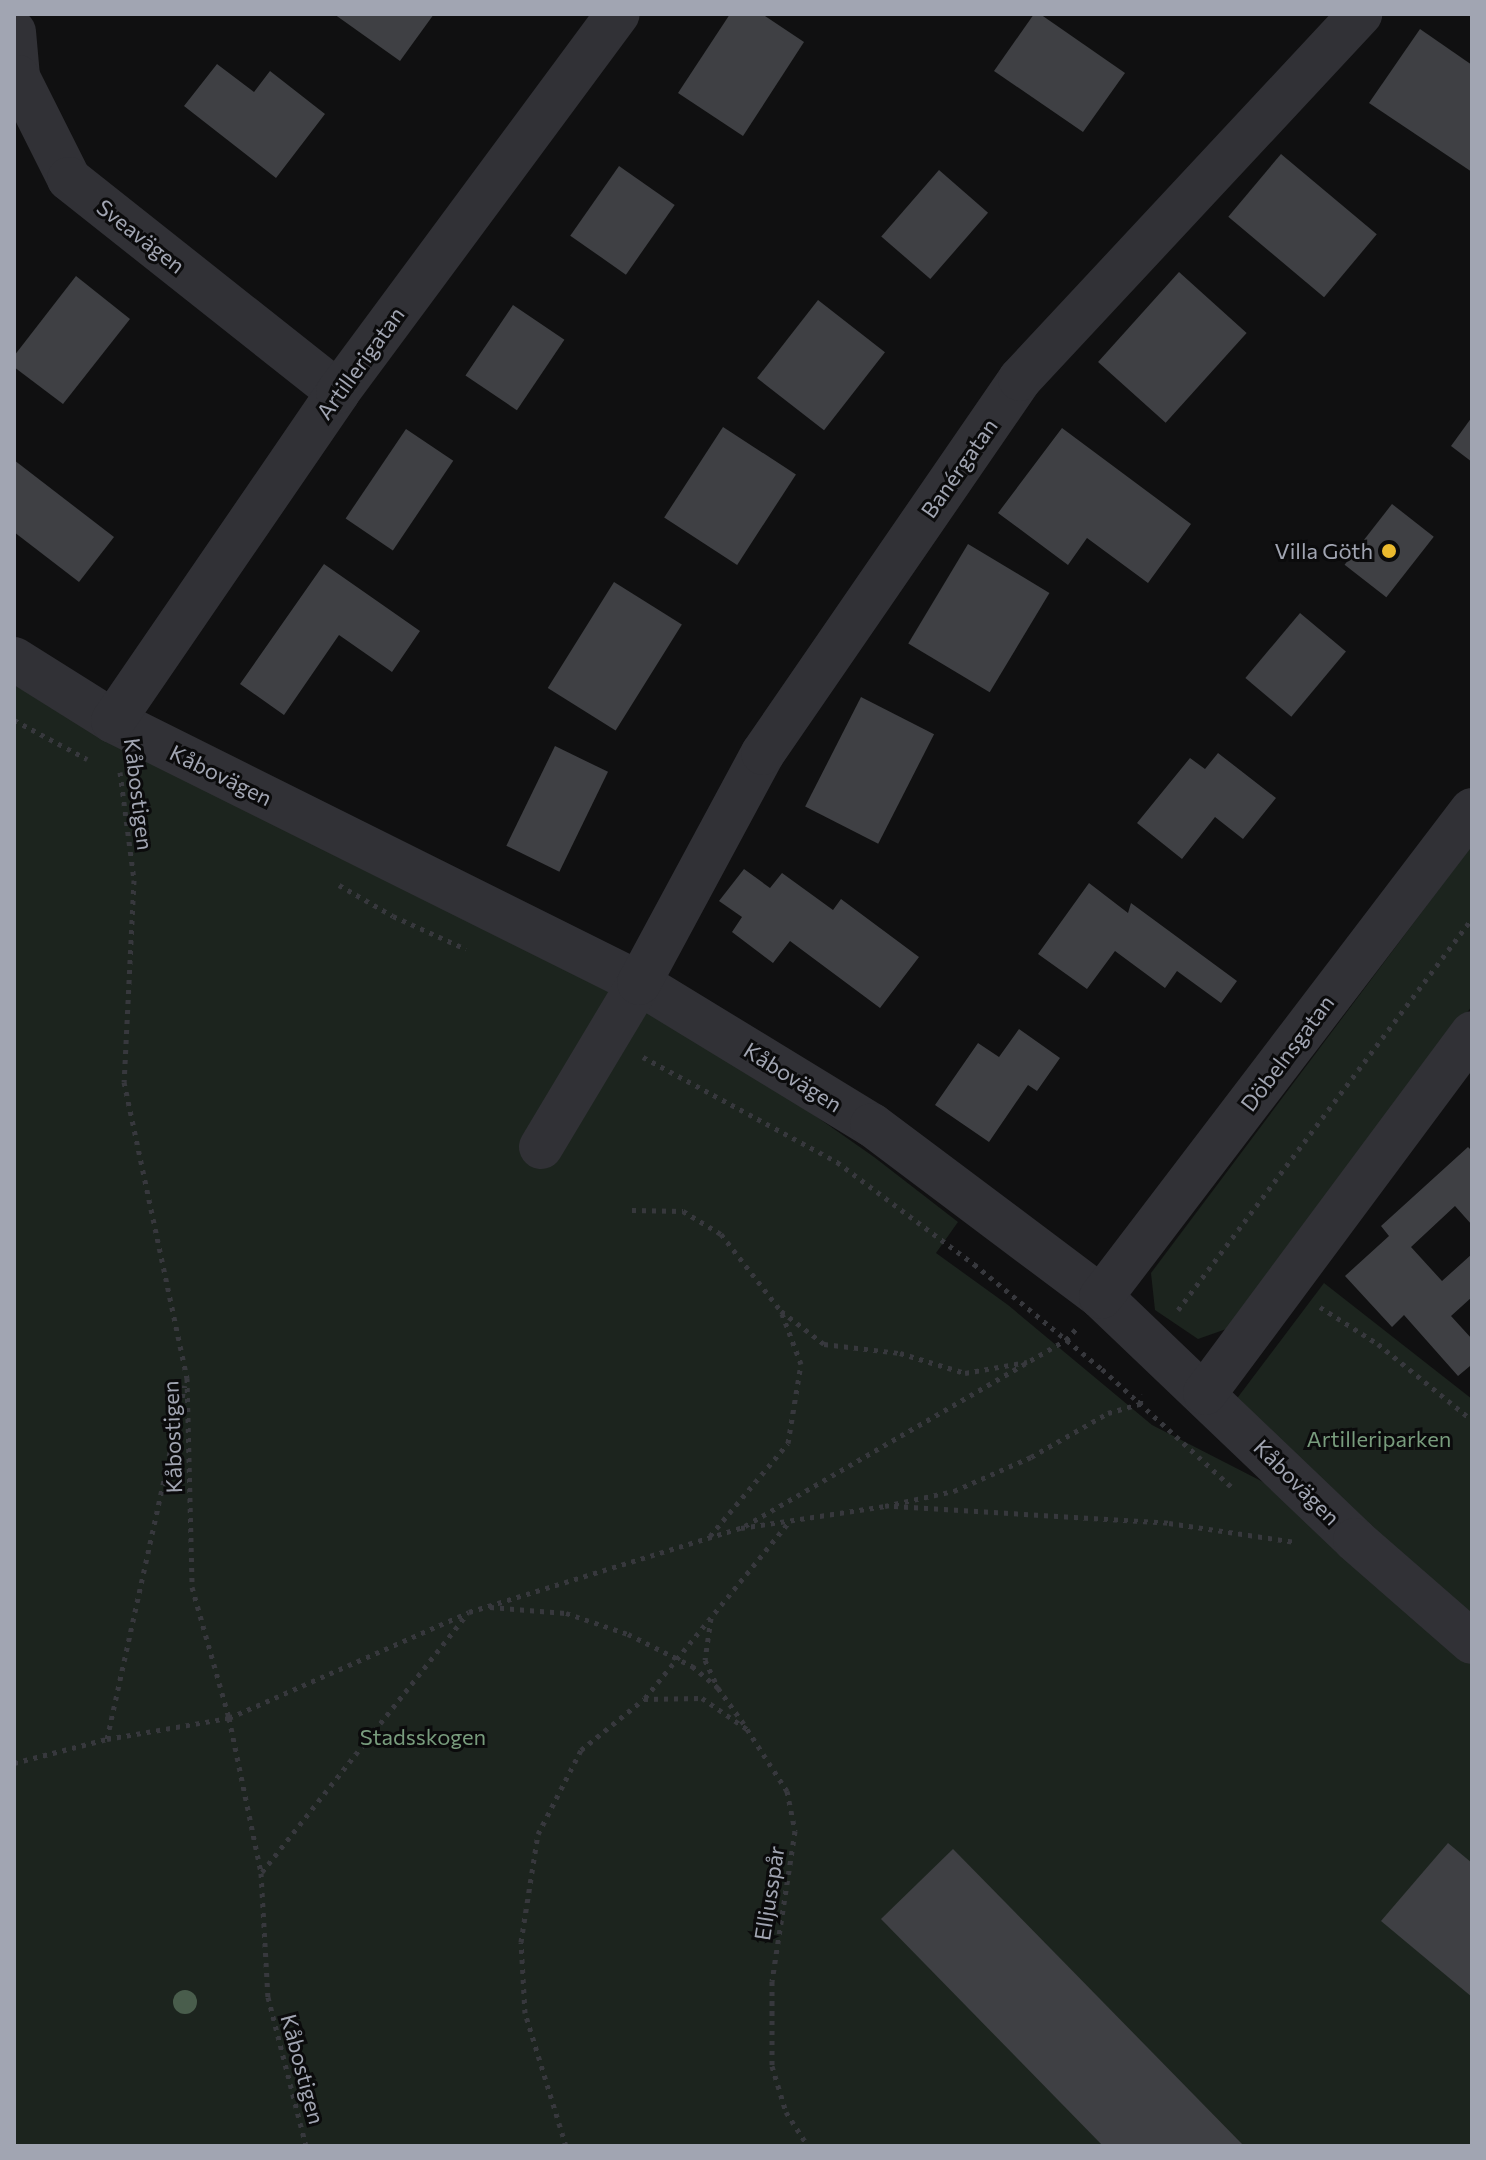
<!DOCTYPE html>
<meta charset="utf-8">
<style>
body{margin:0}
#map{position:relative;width:1486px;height:2160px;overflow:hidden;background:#101011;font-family:Commissioner,sans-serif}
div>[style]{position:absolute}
.green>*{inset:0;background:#1c241e}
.building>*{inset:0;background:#3f4044;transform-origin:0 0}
.path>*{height:5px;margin-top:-2.5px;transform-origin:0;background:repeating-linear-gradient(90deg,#37383d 0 4px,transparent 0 10px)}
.minor>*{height:44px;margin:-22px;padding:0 22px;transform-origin:22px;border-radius:22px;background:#313136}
.trees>*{width:24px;height:24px;margin:-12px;border-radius:50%;background:#495d4c}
.dots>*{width:22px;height:22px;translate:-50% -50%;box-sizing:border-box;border:4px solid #0b0b0c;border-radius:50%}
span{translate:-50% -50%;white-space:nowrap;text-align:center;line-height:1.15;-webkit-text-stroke:6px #0b0b0c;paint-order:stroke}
.street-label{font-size:22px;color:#a1a5b2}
.poi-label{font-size:22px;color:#a1a5b2}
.right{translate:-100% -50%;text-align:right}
.park-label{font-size:22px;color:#789c7d}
.frame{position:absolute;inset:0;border:16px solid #a1a5b2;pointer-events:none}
</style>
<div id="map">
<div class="green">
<div style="clip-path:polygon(14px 685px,632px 1003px,787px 1096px,874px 1157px,958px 1222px,936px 1253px,1008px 1305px,1152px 1425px,1281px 1491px,1472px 1661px,1472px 2146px,14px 2146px)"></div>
<div style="clip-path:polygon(1472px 845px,1472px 1006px,1232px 1327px,1198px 1339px,1155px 1310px,1151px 1273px)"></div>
<div style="clip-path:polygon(1324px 1283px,1472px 1399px,1472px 1642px,1226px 1413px)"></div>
</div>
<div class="building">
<div style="clip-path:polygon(334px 14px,434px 14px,400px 61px)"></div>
<div style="clip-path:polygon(730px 14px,762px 14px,804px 42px,743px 136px,678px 93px)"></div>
<div style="clip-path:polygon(1034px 14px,1040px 14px,1125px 73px,1083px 132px,994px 71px)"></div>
<div style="clip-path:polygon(1420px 29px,1472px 65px,1472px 172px,1369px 103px)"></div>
<div style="clip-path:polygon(217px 64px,254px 92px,270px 71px,325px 114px,276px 178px,184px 106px)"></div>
<div style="left:1281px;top:154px;width:125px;height:82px;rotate:40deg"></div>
<div style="left:619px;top:166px;width:68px;height:85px;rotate:35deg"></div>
<div style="left:939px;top:170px;width:65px;height:88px;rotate:41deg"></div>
<div style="left:1179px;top:272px;width:91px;height:121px;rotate:42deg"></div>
<div style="clip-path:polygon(76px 276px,130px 319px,63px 404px,14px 367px,14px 356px)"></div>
<div style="left:818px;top:300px;width:85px;height:99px;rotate:38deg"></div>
<div style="left:513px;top:305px;width:62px;height:85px;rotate:34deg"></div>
<div style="clip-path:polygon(1472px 417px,1472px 462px,1451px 446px)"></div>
<div style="left:723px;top:427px;width:87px;height:108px;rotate:33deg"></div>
<div style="clip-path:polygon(1062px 428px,1191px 524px,1148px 583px,1087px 538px,1068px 565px,998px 513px)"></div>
<div style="left:406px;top:429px;width:57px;height:108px;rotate:34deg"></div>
<div style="clip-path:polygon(14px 460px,114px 537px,79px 582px,14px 532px)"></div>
<div style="left:1392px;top:504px;width:53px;height:77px;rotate:38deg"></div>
<div style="left:968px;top:544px;width:95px;height:116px;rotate:31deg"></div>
<div style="clip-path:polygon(324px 564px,420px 631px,392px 672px,339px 635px,284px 715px,240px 684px)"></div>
<div style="left:614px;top:582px;width:80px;height:125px;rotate:32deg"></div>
<div style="left:1300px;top:613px;width:60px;height:85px;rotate:40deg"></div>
<div style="left:861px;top:697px;width:82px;height:123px;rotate:27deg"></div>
<div style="left:555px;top:746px;width:59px;height:111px;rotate:26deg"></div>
<div style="clip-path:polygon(1218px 753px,1276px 798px,1243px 839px,1215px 817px,1182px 859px,1137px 823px,1190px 758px,1205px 769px)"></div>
<div style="clip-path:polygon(744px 869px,770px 888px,782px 873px,833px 910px,841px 899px,919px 957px,880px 1008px,790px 941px,773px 963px,732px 932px,742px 917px,719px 901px)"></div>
<div style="clip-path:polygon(1089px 883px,1128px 913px,1131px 903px,1237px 981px,1221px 1003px,1177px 971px,1165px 988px,1115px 951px,1087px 989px,1038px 954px)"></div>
<div style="clip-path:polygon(1019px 1029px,1060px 1058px,1037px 1091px,1028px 1085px,989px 1142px,935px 1105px,978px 1043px,999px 1057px)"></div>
<div style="clip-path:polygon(1468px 1147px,1472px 1151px,1472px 1225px,1455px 1206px,1411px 1247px,1442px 1281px,1472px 1254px,1472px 1297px,1451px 1316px,1472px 1339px,1472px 1368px,1470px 1366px,1458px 1376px,1404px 1315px,1392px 1327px,1345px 1276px,1389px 1236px,1381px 1226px)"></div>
<div style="clip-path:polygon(1448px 1843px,1472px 1863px,1472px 1997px,1381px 1921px)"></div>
<div style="clip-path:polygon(953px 1849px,1244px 2146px,1103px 2146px,881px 1919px)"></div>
</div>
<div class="path">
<div style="left:14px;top:720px;width:83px;rotate:28.1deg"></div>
<div style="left:120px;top:772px;width:109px;rotate:82.6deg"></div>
<div style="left:134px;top:880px;width:202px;rotate:92.8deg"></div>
<div style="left:124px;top:1082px;width:303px;rotate:78deg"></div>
<div style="left:187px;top:1378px;width:209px;rotate:88.6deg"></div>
<div style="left:192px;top:1587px;width:136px;rotate:74.2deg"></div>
<div style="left:229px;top:1718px;width:158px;rotate:78.3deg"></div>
<div style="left:261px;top:1873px;width:124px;rotate:86.8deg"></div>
<div style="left:268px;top:1997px;width:154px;rotate:75.7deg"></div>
<div style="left:339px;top:885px;width:62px;rotate:29.9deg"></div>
<div style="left:393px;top:916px;width:80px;rotate:24.3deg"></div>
<div style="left:643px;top:1057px;width:221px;rotate:28.4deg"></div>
<div style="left:837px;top:1162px;width:171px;rotate:36.7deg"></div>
<div style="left:974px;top:1264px;width:166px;rotate:39.4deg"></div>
<div style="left:1102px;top:1369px;width:177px;rotate:42.3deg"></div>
<div style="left:632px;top:1210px;width:51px;rotate:1.1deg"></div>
<div style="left:683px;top:1211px;width:44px;rotate:31.2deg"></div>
<div style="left:721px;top:1234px;width:98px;rotate:52.1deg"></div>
<div style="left:781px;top:1311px;width:54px;rotate:37.5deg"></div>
<div style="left:824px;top:1344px;width:77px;rotate:6.8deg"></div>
<div style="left:900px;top:1353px;width:68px;rotate:17.1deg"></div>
<div style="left:965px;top:1373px;width:63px;rotate:-10.1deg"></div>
<div style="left:1320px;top:1307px;width:69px;rotate:32.5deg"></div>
<div style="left:1378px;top:1344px;width:121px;rotate:39deg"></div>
<div style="left:1178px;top:1310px;width:489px;rotate:-53.1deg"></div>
<div style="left:894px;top:1506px;width:276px;rotate:3.5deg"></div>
<div style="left:1169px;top:1523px;width:126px;rotate:8.6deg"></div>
<div style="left:745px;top:1526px;width:371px;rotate:-30.1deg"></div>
<div style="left:1066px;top:1340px;width:15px;rotate:-48deg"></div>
<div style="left:710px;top:1536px;width:121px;rotate:-50deg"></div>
<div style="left:788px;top:1443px;width:80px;rotate:-80.7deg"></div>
<div style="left:801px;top:1364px;width:57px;rotate:-110.7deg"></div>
<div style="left:490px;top:1607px;width:76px;rotate:4.5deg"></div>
<div style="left:566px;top:1613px;width:65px;rotate:18.7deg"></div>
<div style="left:628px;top:1634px;width:72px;rotate:26.6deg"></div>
<div style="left:692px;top:1666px;width:34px;rotate:40deg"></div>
<div style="left:711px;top:1618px;width:42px;rotate:98.1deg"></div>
<div style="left:705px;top:1660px;width:31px;rotate:65deg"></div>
<div style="left:718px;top:1688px;width:44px;rotate:54.2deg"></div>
<div style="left:645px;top:1698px;width:229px;rotate:-50.7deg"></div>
<div style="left:107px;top:1739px;width:362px;rotate:-77.6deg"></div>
<div style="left:14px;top:1763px;width:96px;rotate:-14.5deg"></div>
<div style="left:107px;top:1739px;width:124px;rotate:-9.8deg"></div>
<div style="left:229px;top:1718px;width:262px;rotate:-23.8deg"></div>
<div style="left:469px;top:1612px;width:285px;rotate:-17.2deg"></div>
<div style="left:741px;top:1528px;width:146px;rotate:-8.7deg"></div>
<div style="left:885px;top:1506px;width:71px;rotate:-12.3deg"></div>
<div style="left:954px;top:1491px;width:84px;rotate:-23.8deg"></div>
<div style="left:1031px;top:1457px;width:89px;rotate:-29.7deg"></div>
<div style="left:1108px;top:1413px;width:33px;rotate:-16deg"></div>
<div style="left:1140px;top:1404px;width:10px;rotate:-79deg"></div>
<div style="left:262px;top:1872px;width:330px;rotate:-51.5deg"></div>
<div style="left:566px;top:2146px;width:139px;rotate:-107.1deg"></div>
<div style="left:525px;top:2013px;width:71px;rotate:-93.2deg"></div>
<div style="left:521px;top:1942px;width:109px;rotate:-81.1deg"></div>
<div style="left:538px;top:1834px;width:94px;rotate:-62.9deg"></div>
<div style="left:581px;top:1750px;width:81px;rotate:-39deg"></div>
<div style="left:644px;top:1699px;width:58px;rotate:-1deg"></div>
<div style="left:702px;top:1698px;width:55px;rotate:34.6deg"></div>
<div style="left:747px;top:1729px;width:74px;rotate:57.2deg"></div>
<div style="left:787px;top:1791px;width:41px;rotate:78.7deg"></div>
<div style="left:795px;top:1831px;width:152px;rotate:98.7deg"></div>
<div style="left:772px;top:1981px;width:85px;rotate:90deg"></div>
<div style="left:772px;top:2066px;width:48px;rotate:73.1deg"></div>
<div style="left:786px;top:2112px;width:40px;rotate:57.1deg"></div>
</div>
<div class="minor">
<div style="left:14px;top:32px;width:45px;rotate:84.9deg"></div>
<div style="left:18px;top:77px;width:114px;rotate:63.4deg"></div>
<div style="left:69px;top:179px;width:343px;rotate:38.4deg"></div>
<div style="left:14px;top:659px;width:117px;rotate:32.1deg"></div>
<div style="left:113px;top:721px;width:588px;rotate:26.48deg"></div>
<div style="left:639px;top:983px;width:273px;rotate:31.4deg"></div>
<div style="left:872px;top:1125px;width:286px;rotate:36.9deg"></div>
<div style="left:1101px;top:1297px;width:352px;rotate:43.7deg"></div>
<div style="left:1355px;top:1540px;width:155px;rotate:41.1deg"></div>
<div style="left:113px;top:721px;width:399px;rotate:-55.6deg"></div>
<div style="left:338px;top:392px;width:470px;rotate:-53.5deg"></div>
<div style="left:541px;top:1147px;width:191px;rotate:-59.1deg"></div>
<div style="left:639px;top:983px;width:261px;rotate:-61.7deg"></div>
<div style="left:763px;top:753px;width:454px;rotate:-55.5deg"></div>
<div style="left:1020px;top:379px;width:499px;rotate:-47deg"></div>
<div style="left:1101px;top:1297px;width:612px;rotate:-52.7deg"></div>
<div style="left:1205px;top:1393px;width:448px;rotate:-53.4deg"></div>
</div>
<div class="trees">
<div style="left:185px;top:2002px"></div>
</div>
<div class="dots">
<div style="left:1389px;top:551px;background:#ebba2e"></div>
</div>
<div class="street-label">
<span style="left:141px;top:236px;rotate:38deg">Sveavägen</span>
<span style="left:360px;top:363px;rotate:-54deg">Artillerigatan</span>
<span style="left:959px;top:468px;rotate:-55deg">Banérgatan</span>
<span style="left:221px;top:775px;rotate:26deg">Kåbovägen</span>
<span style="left:139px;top:794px;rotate:83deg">Kåbostigen</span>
<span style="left:1287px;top:1053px;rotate:-53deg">Döbelnsgatan</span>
<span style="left:793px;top:1077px;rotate:32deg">Kåbovägen</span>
<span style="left:172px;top:1437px;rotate:-92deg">Kåbostigen</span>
<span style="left:1297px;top:1482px;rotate:45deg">Kåbovägen</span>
<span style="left:769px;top:1893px;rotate:-81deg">Elljusspår</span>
<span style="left:303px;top:2069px;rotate:75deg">Kåbostigen</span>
</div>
<div class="poi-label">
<span class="right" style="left:1373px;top:551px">Villa Göth</span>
</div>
<div class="park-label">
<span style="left:1379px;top:1439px">Artilleriparken</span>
<span style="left:423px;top:1737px">Stadsskogen</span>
</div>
<div class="frame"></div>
</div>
